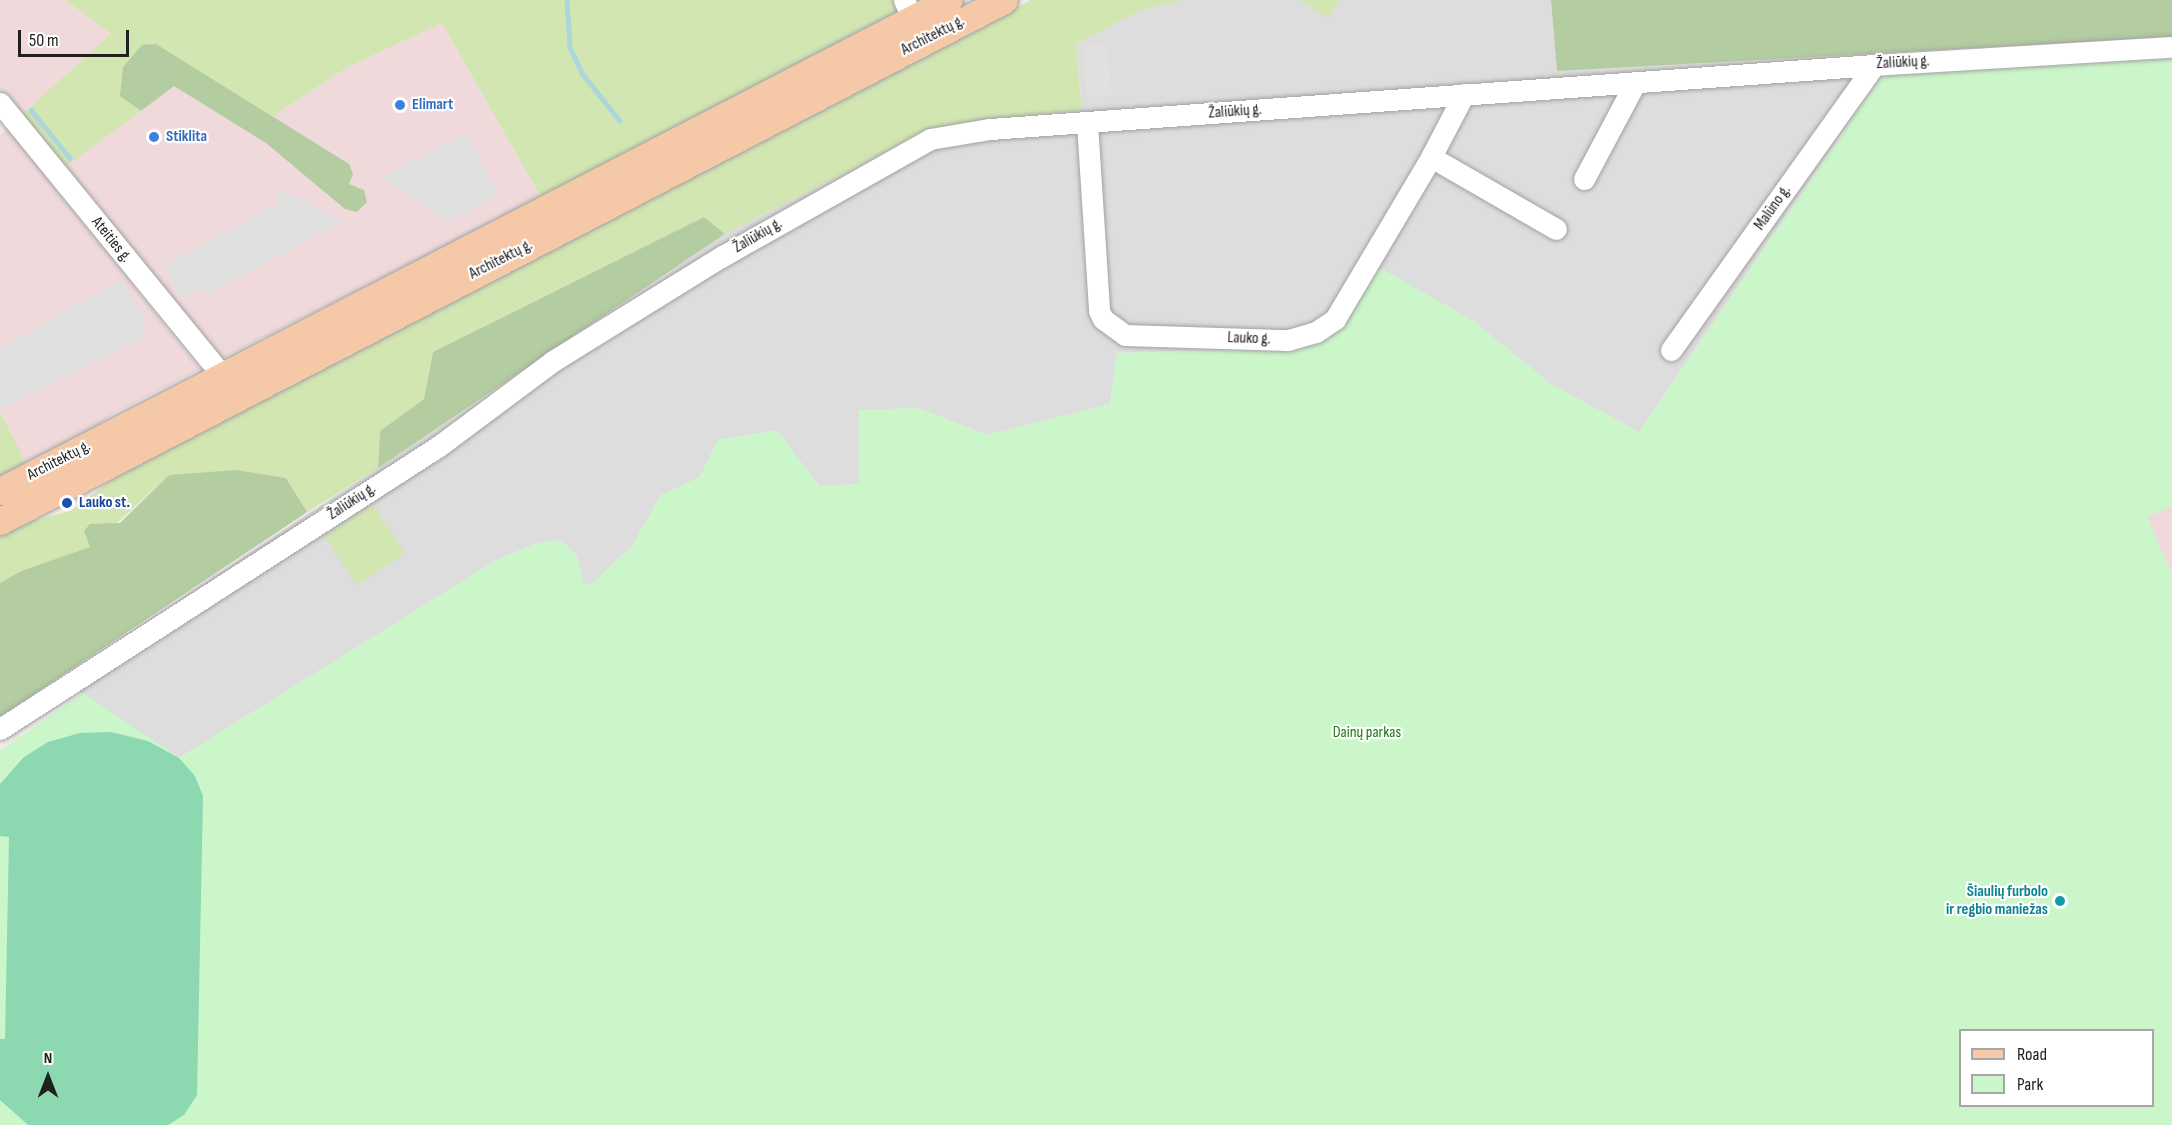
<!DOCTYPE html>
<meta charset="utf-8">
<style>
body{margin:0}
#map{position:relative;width:2172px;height:1125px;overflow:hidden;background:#f0ece8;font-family:"Sofia Sans Condensed",sans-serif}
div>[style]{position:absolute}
.residential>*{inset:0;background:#deddde}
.commercial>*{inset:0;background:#efd9db}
.grass>*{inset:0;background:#d2e6b2;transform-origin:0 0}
.forest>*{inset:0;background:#b3cca0}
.park>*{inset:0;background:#cbf6c9}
.pitch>*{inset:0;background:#8cd8b1}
.parking>*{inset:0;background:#e0e0e0;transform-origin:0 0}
.stream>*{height:4.5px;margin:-2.25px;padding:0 2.25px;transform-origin:2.25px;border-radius:2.25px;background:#acd6da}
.roads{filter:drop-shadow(0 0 2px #a1a1a1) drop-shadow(0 0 2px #a1a1a1)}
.minor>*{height:21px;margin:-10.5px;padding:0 10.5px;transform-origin:10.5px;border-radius:10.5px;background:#fff}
.major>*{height:27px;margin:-13.5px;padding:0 13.5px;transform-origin:13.5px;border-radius:13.5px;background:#f5c9a8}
.dots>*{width:16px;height:16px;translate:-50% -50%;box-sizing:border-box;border:3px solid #fff;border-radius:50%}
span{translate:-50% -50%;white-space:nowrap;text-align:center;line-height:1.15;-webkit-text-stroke:4.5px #fff;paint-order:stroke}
.street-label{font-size:16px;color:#202020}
.shop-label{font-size:16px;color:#366cbe;font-weight:700}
.left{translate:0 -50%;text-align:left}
.transit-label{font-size:16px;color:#164399;font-weight:700}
.park-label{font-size:16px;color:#1a7815}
.culture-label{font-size:16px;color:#0d838f;font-weight:700}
.right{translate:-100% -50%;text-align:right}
.legend{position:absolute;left:1959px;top:1029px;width:195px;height:78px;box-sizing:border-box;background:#fff;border:2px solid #a6a6a6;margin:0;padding:8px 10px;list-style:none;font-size:18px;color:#202020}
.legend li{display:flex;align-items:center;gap:12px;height:30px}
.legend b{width:30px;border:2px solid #a6a6a6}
.north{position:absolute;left:18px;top:1047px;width:60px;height:60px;-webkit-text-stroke:4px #fff;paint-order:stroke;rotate:0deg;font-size:16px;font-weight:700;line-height:24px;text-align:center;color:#202020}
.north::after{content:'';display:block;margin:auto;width:21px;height:27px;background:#202020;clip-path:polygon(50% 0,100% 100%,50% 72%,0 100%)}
.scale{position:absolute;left:18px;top:30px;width:111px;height:27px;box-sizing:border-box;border:3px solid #202020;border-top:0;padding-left:8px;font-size:18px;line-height:21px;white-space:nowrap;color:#202020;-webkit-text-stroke:4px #fff;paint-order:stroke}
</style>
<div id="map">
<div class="residential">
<div style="clip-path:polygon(1184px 0,1299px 0,1328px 17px,1340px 0,1551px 0,1557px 71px,1898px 51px,1639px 432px,1552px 385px,1472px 320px,1342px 324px,1324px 342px,1266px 349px,1117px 353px,1110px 404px,987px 435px,918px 408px,860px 484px,819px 486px,777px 431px,718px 440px,700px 477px,660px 496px,633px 545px,591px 585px,583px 584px,577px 555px,540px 542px,498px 559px,179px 758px,59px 679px,518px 375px,725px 234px,929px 130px,1082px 110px,1076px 44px,1141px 10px)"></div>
</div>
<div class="commercial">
<div style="clip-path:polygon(0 0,65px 0,112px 34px,19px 117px,0 94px)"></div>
<div style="clip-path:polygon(442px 23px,542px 199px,218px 360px,65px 167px,140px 111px,123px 67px,272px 117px,348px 67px)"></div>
<div style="clip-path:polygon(7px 128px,200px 369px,111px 415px,71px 444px,25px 468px,21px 452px,0 412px,0 135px)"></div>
<div style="clip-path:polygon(2172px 506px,2172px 575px,2146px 517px)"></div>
</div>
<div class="grass">
<div style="clip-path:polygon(65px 0,898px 0,900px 4px,897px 17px,542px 199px,442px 23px,348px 67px,272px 117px,156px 45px,120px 95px,141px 111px,65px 167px,19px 117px,111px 34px)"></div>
<div style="clip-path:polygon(1031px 0,1184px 0,1141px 10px,1076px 44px,1082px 110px,929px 130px,725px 234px,704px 217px,433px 352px,424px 399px,380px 431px,378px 468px,307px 512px,286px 478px,169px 475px,91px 547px,21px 571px,0 583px,0 533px,15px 525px,70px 511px,120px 474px,245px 406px)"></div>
<div style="clip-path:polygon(1299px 0,1340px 0,1328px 18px)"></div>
<div style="clip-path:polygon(0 412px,21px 452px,25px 468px,0 480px)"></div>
<div style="left:372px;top:504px;width:59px;height:58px;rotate:56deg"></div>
</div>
<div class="forest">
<div style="clip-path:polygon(1551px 0,2172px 0,2172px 37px,1557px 71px)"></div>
<div style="clip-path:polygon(156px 44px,349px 164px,353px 174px,349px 184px,364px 190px,367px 202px,357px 212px,345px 209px,266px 143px,174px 86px,141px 111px,120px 96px,123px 67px,142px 45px)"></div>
<div style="clip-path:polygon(704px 217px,725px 234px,378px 468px,380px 431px,424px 399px,433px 352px)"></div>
<div style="clip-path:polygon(236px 470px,286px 478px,307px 512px,0 717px,0 583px,21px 571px,90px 547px,84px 531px,90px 524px,120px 523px,169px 475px)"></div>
</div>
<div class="park">
<div style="clip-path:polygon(evenodd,2172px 54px,2172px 506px,2147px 517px,2172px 575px,2172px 1125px,0 1125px,0 751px,83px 693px,179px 758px,498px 559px,540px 542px,561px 540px,577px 555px,583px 584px,591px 585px,633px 545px,660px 496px,700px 477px,718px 440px,777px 430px,819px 486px,859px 484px,859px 410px,918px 408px,987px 435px,1110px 404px,1117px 353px,1266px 349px,1324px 342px,1342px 324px,1377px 266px,1472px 320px,1552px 385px,1639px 432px,1885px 71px,2172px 54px,1960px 1030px,2152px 1030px,2152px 1106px,1960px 1106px,1960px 1030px)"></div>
</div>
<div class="pitch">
<div style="clip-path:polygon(111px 732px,148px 741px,179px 758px,195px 776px,203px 796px,197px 1095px,184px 1115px,168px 1125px,28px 1125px,0 1100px,0 1039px,5px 1039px,9px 837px,0 836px,0 784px,24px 757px,48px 742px,80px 733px)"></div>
</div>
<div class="parking">
<div style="left:1108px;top:45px;width:51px;height:25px;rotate:86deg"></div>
<div style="clip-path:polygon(465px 134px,500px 195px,447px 223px,382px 177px)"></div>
<div style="clip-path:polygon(274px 189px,301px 199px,343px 221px,208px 294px,202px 289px,181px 299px,163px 266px,280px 203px)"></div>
<div style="clip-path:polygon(122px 279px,146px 320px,141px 330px,144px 337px,0 409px,0 349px)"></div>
</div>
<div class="stream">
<div style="left:567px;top:0;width:47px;rotate:86.3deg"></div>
<div style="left:570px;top:47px;width:29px;rotate:65deg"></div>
<div style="left:582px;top:73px;width:61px;rotate:51.6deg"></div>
<div style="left:31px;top:110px;width:62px;rotate:50.9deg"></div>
</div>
<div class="roads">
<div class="minor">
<div style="left:904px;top:0;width:21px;rotate:65deg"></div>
<div style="left:0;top:103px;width:353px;rotate:50.8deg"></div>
<div style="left:1087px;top:123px;width:188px;rotate:86.3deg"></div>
<div style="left:1099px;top:311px;width:9px;rotate:63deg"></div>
<div style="left:1103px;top:319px;width:27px;rotate:36deg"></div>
<div style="left:1125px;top:335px;width:163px;rotate:1.8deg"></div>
<div style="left:1288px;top:340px;width:29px;rotate:-16deg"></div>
<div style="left:1316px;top:332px;width:23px;rotate:-34deg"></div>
<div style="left:1335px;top:319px;width:188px;rotate:-59.3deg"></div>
<div style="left:1431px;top:157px;width:71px;rotate:-62.4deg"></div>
<div style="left:1431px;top:157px;width:144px;rotate:29.9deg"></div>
<div style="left:1584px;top:179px;width:109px;rotate:-62deg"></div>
<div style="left:1671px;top:350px;width:350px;rotate:-54.5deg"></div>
<div style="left:0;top:729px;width:522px;rotate:-32.81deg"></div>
<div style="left:439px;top:446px;width:142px;rotate:-36.7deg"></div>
<div style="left:553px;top:361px;width:198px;rotate:-31.8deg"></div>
<div style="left:721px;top:257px;width:240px;rotate:-29.4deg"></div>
<div style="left:930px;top:139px;width:61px;rotate:-9.5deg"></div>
<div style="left:990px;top:129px;width:886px;rotate:-4.14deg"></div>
<div style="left:1874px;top:65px;width:299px;rotate:-3.5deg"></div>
</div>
<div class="major">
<div style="left:0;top:491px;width:1068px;rotate:-27.36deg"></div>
<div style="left:0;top:521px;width:1131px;rotate:-27.43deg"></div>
</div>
</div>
<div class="dots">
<div style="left:400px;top:105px;background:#3f7fe0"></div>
<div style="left:154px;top:137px;background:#3f7fe0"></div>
<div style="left:67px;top:503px;background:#1a4fb4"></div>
<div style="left:2060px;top:901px;background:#0f9aa8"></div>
</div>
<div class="street-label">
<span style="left:933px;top:36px;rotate:-27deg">Architektų g.</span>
<span style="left:1903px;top:63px;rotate:-3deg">Žaliūkių g.</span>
<span style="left:1235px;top:112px;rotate:-4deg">Žaliūkių g.</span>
<span style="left:1773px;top:208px;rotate:-55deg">Malūno g.</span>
<span style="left:758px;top:236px;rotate:-30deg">Žaliūkių g.</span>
<span style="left:111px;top:240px;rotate:51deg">Ateities g.</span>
<span style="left:501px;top:260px;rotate:-27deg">Architektų g.</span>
<span style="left:1249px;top:339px;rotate:2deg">Lauko g.</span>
<span style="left:59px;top:461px;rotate:-27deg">Architektų g.</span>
<span style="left:352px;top:502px;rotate:-33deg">Žaliūkių g.</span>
</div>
<div class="shop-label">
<span class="left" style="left:412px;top:105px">Elimart</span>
<span class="left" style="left:166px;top:137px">Stiklita</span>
</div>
<div class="transit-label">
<span class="left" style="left:79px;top:503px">Lauko st.</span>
</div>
<div class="park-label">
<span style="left:1367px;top:733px">Dainų parkas</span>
</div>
<div class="culture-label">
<span class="right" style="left:2048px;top:901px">Šiaulių furbolo<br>ir regbio maniežas</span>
</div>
<ul class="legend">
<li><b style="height:8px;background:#f5c9a8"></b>Road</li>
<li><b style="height:16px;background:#cbf6c9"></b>Park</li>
</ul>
<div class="north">N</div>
<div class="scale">50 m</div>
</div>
